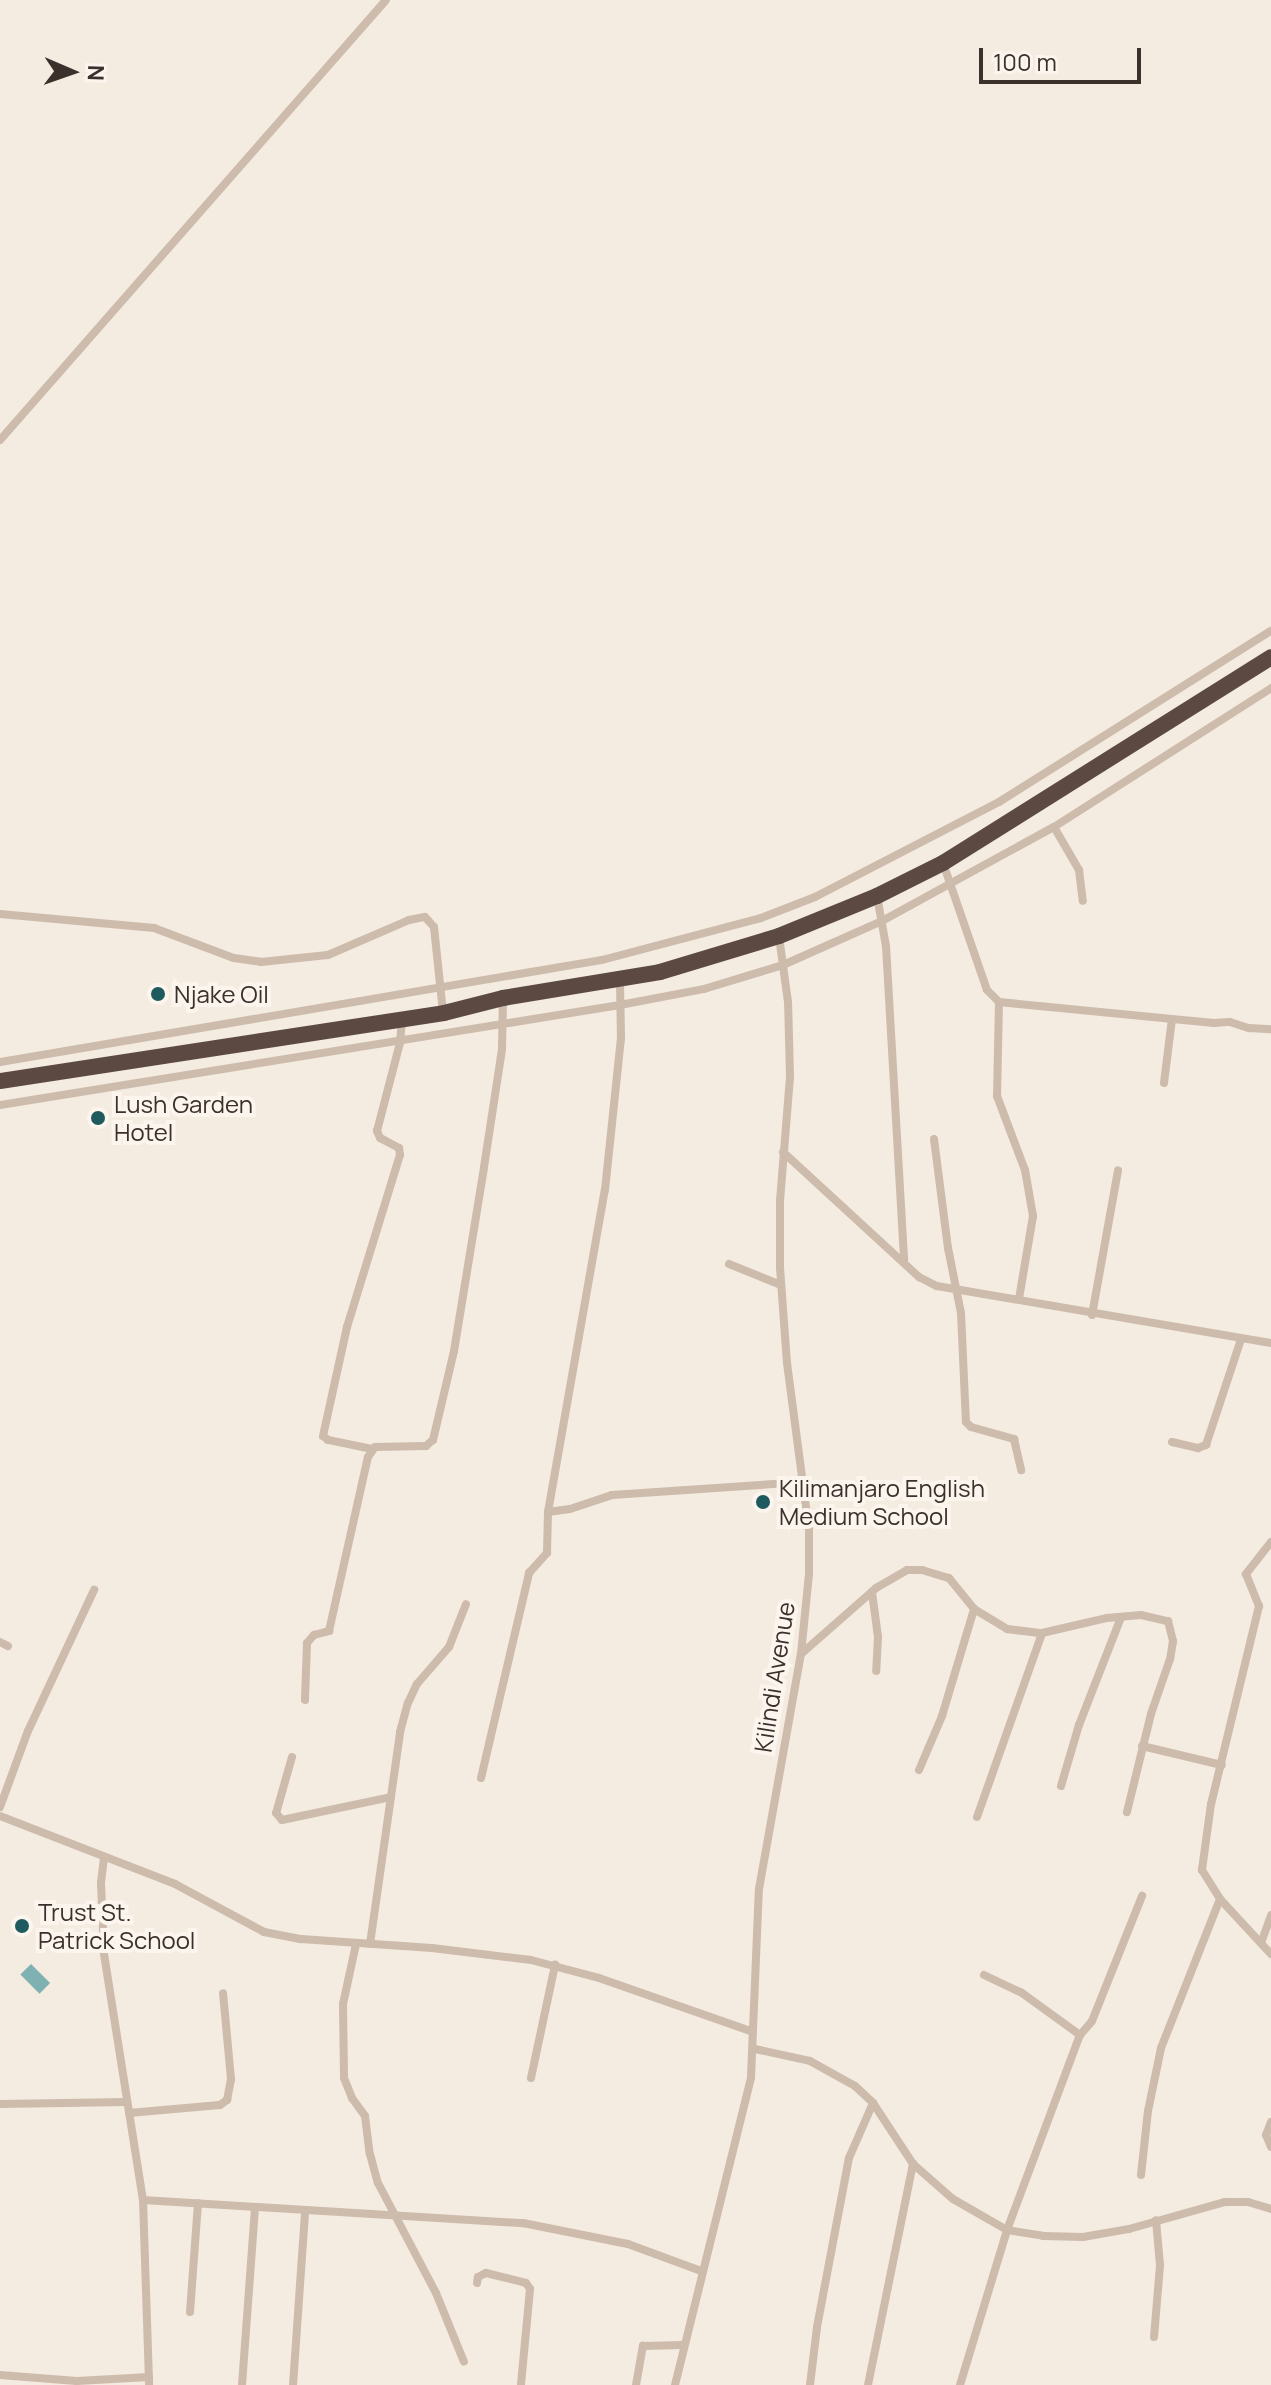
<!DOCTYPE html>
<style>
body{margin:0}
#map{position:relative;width:1271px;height:2385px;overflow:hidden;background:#f4ebe1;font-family:Manrope,sans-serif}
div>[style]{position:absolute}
.water>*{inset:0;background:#7fb0b2;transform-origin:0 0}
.street>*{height:8px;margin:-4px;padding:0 4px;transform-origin:4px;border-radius:4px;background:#cdbbac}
.highway>*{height:16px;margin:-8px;padding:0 8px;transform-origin:8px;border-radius:8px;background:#5c4a42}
.dots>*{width:22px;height:22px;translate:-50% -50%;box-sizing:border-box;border:4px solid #fbf5ee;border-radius:50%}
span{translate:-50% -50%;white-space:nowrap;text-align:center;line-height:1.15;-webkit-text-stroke:8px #fbf5ee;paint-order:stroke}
.poi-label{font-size:24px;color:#3b302b}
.left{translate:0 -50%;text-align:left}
.street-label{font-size:24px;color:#3b302b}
.north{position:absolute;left:32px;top:32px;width:80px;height:80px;-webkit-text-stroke:6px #fbf5ee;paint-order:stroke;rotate:92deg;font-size:22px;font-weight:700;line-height:32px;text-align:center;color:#3b302b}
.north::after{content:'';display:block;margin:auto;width:28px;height:36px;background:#3b302b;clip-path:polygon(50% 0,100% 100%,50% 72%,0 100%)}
.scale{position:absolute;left:979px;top:48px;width:162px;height:36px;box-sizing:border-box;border:4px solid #3b302b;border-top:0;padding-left:10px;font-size:24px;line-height:28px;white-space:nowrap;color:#3b302b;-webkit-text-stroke:6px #fbf5ee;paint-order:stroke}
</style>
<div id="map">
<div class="water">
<div style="left:31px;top:1964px;width:27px;height:15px;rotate:45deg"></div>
</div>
<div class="street">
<div style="left:0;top:440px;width:585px;rotate:-48.74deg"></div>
<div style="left:1054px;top:827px;width:50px;rotate:59.8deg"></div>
<div style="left:1079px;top:870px;width:31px;rotate:83deg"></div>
<div style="left:943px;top:863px;width:134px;rotate:70.9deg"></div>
<div style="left:987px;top:990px;width:17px;rotate:45deg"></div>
<div style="left:999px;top:1002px;width:216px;rotate:5.6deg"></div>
<div style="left:1214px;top:1023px;width:16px;rotate:-4deg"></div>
<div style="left:1230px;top:1022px;width:20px;rotate:18deg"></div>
<div style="left:1249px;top:1028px;width:22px;rotate:3deg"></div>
<div style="left:877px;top:896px;width:51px;rotate:79.8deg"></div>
<div style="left:886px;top:946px;width:315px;rotate:86.7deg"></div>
<div style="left:0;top:914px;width:155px;rotate:5.2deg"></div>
<div style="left:154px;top:928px;width:85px;rotate:20.6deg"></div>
<div style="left:234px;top:958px;width:27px;rotate:8deg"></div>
<div style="left:261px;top:962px;width:67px;rotate:-6deg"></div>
<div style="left:328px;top:955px;width:88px;rotate:-23.4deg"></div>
<div style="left:409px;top:920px;width:16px;rotate:-11deg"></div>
<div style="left:425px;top:917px;width:13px;rotate:48deg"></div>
<div style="left:434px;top:927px;width:86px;rotate:84deg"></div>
<div style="left:999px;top:1002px;width:94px;rotate:91.2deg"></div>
<div style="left:997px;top:1096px;width:79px;rotate:69.3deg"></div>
<div style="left:1025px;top:1170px;width:47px;rotate:80.1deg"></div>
<div style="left:1033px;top:1216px;width:84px;rotate:99.6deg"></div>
<div style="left:0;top:1062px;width:611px;rotate:-9.62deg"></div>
<div style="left:602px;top:960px;width:164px;rotate:-14.8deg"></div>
<div style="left:761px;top:918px;width:58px;rotate:-21.3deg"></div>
<div style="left:815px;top:897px;width:207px;rotate:-27.3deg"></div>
<div style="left:999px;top:802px;width:321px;rotate:-32.2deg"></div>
<div style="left:1164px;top:1083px;width:64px;rotate:-82.9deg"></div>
<div style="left:0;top:1105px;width:628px;rotate:-9.16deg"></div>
<div style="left:620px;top:1005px;width:86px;rotate:-10.8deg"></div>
<div style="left:704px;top:989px;width:83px;rotate:-16.9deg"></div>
<div style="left:783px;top:965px;width:108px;rotate:-24deg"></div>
<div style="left:882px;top:921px;width:196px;rotate:-28.7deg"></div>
<div style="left:1054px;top:827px;width:258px;rotate:-32.6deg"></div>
<div style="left:934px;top:1139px;width:110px;rotate:82.7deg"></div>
<div style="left:948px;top:1248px;width:66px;rotate:78.7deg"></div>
<div style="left:961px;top:1313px;width:109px;rotate:87.4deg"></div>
<div style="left:966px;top:1422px;width:7px;rotate:45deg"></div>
<div style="left:971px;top:1427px;width:45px;rotate:15.6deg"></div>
<div style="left:1014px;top:1439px;width:32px;rotate:77deg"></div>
<div style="left:783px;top:1152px;width:185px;rotate:42.6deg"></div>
<div style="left:919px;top:1277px;width:20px;rotate:27deg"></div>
<div style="left:937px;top:1286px;width:339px;rotate:9.7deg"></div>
<div style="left:729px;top:1264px;width:56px;rotate:22deg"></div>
<div style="left:1092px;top:1315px;width:147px;rotate:-79.8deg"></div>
<div style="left:1172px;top:1442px;width:27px;rotate:13deg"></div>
<div style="left:1198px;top:1448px;width:9px;rotate:-21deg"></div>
<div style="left:1206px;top:1445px;width:112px;rotate:-71.7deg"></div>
<div style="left:372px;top:1449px;width:45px;rotate:-168.4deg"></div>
<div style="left:328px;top:1440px;width:6px;rotate:-141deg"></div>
<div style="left:323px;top:1436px;width:112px;rotate:-77.6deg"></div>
<div style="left:347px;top:1327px;width:180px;rotate:-72.9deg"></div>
<div style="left:400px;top:1155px;width:7px;rotate:-98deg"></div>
<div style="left:399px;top:1148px;width:21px;rotate:-152deg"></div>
<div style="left:380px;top:1138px;width:8px;rotate:-113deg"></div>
<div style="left:377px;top:1131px;width:91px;rotate:-75.4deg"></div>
<div style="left:400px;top:1043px;width:22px;rotate:-85deg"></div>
<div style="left:548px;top:1512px;width:22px;rotate:-8deg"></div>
<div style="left:570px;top:1509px;width:44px;rotate:-18.4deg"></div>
<div style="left:612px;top:1495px;width:192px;rotate:-3.9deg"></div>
<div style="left:1271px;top:1542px;width:41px;rotate:128deg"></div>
<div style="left:1246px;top:1574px;width:35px;rotate:68deg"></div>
<div style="left:1259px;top:1606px;width:204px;rotate:103.6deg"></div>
<div style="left:1211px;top:1804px;width:67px;rotate:97.8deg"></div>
<div style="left:1202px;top:1870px;width:34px;rotate:58deg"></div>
<div style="left:1220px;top:1899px;width:75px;rotate:47.2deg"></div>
<div style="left:872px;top:1592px;width:45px;rotate:82.4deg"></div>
<div style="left:878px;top:1637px;width:34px;rotate:93deg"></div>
<div style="left:0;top:1642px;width:9px;rotate:27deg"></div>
<div style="left:801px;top:1654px;width:100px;rotate:-41.3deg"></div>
<div style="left:876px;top:1588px;width:36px;rotate:-30deg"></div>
<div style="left:907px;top:1570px;width:15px"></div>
<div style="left:922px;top:1570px;width:28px;rotate:17deg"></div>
<div style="left:949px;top:1578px;width:40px;rotate:51deg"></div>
<div style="left:974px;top:1609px;width:39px;rotate:31deg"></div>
<div style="left:1007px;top:1629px;width:35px;rotate:7deg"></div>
<div style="left:1042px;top:1633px;width:67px;rotate:-13deg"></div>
<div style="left:1107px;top:1618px;width:34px;rotate:-5deg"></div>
<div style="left:1141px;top:1615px;width:28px;rotate:13deg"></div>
<div style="left:1168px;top:1621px;width:21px;rotate:76deg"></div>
<div style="left:1173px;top:1641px;width:18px;rotate:99deg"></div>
<div style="left:1170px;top:1659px;width:58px;rotate:109.1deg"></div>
<div style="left:1151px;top:1714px;width:101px;rotate:103.8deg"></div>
<div style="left:305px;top:1700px;width:57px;rotate:-88deg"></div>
<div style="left:307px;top:1643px;width:11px;rotate:-49deg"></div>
<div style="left:314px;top:1635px;width:16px;rotate:-15deg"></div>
<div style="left:329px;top:1631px;width:178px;rotate:-77.4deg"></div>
<div style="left:368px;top:1457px;width:12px;rotate:-55deg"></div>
<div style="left:375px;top:1447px;width:51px;rotate:-1.1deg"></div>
<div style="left:426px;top:1446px;width:9px;rotate:-41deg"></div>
<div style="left:433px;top:1440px;width:91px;rotate:-76.7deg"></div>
<div style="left:454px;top:1351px;width:186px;rotate:-80.7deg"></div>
<div style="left:484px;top:1167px;width:119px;rotate:-81.3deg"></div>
<div style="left:502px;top:1049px;width:51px;rotate:-88.9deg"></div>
<div style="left:1142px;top:1746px;width:82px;rotate:13.4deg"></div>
<div style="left:292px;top:1757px;width:58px;rotate:105.9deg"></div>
<div style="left:276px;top:1813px;width:9px;rotate:49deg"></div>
<div style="left:282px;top:1820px;width:111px;rotate:-11.9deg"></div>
<div style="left:919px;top:1770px;width:59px;rotate:-66.9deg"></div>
<div style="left:942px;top:1716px;width:112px;rotate:-73.3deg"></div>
<div style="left:481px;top:1778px;width:211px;rotate:-76.8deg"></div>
<div style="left:529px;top:1573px;width:27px;rotate:-48deg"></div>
<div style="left:547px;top:1553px;width:41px;rotate:-88.6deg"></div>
<div style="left:548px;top:1512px;width:327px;rotate:-80deg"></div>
<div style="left:605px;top:1190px;width:152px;rotate:-84deg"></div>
<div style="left:621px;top:1039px;width:59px;rotate:-91deg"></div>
<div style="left:1061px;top:1786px;width:64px;rotate:-73.6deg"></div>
<div style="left:1079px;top:1725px;width:116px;rotate:-68.7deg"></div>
<div style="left:0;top:1807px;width:81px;rotate:-69.8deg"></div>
<div style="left:28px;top:1731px;width:156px;rotate:-64.9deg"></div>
<div style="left:0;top:1816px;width:188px;rotate:21.2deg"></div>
<div style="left:175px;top:1884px;width:101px;rotate:28.3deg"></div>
<div style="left:264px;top:1932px;width:38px;rotate:11deg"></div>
<div style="left:301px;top:1939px;width:131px;rotate:3.9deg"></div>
<div style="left:432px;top:1948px;width:100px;rotate:6.9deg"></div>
<div style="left:531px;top:1960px;width:70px;rotate:14.8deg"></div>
<div style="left:599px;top:1978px;width:163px;rotate:19.3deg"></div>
<div style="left:977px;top:1817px;width:195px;rotate:-70.5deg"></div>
<div style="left:104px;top:1858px;width:25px;rotate:97deg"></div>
<div style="left:101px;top:1883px;width:71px;rotate:87.6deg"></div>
<div style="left:104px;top:1954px;width:249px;rotate:81deg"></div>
<div style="left:143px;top:2200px;width:185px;rotate:88.1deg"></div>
<div style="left:1261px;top:1943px;width:30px;rotate:-70deg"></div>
<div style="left:356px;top:1944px;width:61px;rotate:102.2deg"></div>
<div style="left:343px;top:2004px;width:74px;rotate:89.2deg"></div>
<div style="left:344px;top:2078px;width:22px;rotate:68deg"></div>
<div style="left:352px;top:2098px;width:22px;rotate:54deg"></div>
<div style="left:365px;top:2116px;width:38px;rotate:83deg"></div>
<div style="left:370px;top:2154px;width:30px;rotate:75deg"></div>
<div style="left:378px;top:2183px;width:124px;rotate:62.2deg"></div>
<div style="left:436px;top:2293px;width:74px;rotate:67.9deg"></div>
<div style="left:370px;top:1944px;width:214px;rotate:-81.9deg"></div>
<div style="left:400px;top:1732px;width:30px;rotate:-75deg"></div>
<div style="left:408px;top:1703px;width:21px;rotate:-65deg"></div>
<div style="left:417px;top:1684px;width:49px;rotate:-49.1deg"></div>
<div style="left:449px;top:1647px;width:46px;rotate:-68.4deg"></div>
<div style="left:984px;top:1975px;width:42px;rotate:25.3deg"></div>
<div style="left:1022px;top:1993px;width:72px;rotate:35.9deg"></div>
<div style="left:755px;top:2049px;width:56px;rotate:12.3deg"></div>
<div style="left:810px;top:2061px;width:51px;rotate:29.1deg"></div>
<div style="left:855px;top:2086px;width:25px;rotate:43deg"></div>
<div style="left:873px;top:2103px;width:73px;rotate:56.7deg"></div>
<div style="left:913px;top:2164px;width:53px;rotate:41.2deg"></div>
<div style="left:953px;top:2199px;width:62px;rotate:29.9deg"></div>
<div style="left:1007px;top:2230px;width:36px;rotate:9deg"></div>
<div style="left:1043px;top:2236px;width:40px;rotate:1.4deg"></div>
<div style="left:1083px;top:2237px;width:47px;rotate:-9.9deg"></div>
<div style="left:1129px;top:2229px;width:100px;rotate:-15.7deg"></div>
<div style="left:1225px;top:2202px;width:23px"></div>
<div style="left:1248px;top:2202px;width:24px;rotate:17deg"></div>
<div style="left:531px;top:2078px;width:116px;rotate:-78deg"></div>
<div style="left:0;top:2104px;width:127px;rotate:-0.9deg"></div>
<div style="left:129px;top:2113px;width:91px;rotate:-5deg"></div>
<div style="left:220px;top:2105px;width:9px;rotate:-36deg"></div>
<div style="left:227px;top:2100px;width:21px;rotate:-79deg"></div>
<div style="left:231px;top:2079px;width:86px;rotate:-95.3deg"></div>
<div style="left:1271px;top:2122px;width:14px;rotate:111deg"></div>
<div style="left:1266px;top:2135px;width:13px;rotate:67deg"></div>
<div style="left:1141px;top:2175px;width:64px;rotate:-83.8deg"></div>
<div style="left:1148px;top:2111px;width:64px;rotate:-78.3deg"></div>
<div style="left:1161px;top:2048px;width:160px;rotate:-68.4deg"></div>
<div style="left:143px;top:2200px;width:381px;rotate:3.5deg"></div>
<div style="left:523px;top:2223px;width:107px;rotate:11.3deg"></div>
<div style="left:628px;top:2244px;width:78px;rotate:20.3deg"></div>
<div style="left:477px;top:2283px;width:6px;rotate:-81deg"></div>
<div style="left:478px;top:2277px;width:9px;rotate:-27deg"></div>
<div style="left:486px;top:2273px;width:41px;rotate:14deg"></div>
<div style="left:526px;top:2283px;width:7px;rotate:56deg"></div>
<div style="left:530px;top:2289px;width:96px;rotate:95.4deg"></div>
<div style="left:190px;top:2312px;width:109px;rotate:-85.8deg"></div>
<div style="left:1154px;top:2337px;width:72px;rotate:-85.2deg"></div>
<div style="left:1160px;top:2265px;width:45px;rotate:-95.1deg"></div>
<div style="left:0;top:2375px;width:77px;rotate:4.5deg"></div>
<div style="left:77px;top:2381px;width:72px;rotate:-3.2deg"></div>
<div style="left:242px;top:2385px;width:178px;rotate:-85.8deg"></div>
<div style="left:293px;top:2385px;width:173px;rotate:-86deg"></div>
<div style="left:636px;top:2385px;width:40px;rotate:-80deg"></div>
<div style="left:643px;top:2346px;width:40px;rotate:-1.4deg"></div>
<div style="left:675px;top:2385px;width:317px;rotate:-76.1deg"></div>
<div style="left:751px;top:2077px;width:188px;rotate:-87.6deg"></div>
<div style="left:759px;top:1889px;width:239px;rotate:-79.9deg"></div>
<div style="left:801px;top:1654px;width:80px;rotate:-84.3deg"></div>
<div style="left:809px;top:1574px;width:44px;rotate:-90deg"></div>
<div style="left:809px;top:1530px;width:168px;rotate:-97.5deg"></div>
<div style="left:787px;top:1363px;width:95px;rotate:-94.2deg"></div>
<div style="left:780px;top:1268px;width:67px;rotate:-90deg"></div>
<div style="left:780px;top:1201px;width:125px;rotate:-85.4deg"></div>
<div style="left:790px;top:1076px;width:74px;rotate:-91.5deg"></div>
<div style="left:788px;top:1002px;width:67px;rotate:-97.8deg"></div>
<div style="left:810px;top:2385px;width:58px;rotate:-83.1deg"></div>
<div style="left:817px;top:2327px;width:172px;rotate:-79.3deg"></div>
<div style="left:849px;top:2158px;width:60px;rotate:-66.4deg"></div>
<div style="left:868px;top:2385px;width:226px;rotate:-78.5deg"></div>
<div style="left:960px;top:2385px;width:162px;rotate:-73.1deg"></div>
<div style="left:1007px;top:2230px;width:208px;rotate:-69.5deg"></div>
<div style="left:1080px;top:2035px;width:18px;rotate:-49deg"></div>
<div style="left:1092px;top:2021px;width:135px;rotate:-68.2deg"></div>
</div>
<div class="highway">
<div style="left:0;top:1081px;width:449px;rotate:-8.7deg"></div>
<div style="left:444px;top:1013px;width:61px;rotate:-14.3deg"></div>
<div style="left:503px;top:998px;width:159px;rotate:-9.4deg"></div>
<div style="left:660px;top:972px;width:124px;rotate:-16.8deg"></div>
<div style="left:779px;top:936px;width:106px;rotate:-22.2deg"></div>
<div style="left:877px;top:896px;width:74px;rotate:-26.6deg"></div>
<div style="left:943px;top:863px;width:387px;rotate:-32.1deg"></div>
</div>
<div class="dots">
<div style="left:158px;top:994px;background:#1f5a5e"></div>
<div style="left:98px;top:1118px;background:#1f5a5e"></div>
<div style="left:763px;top:1502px;background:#1f5a5e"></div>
<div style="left:22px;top:1926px;background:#1f5a5e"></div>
</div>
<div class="poi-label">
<span class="left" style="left:174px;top:994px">Njake Oil</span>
<span class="left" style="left:114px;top:1118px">Lush Garden<br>Hotel</span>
<span class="left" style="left:779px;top:1502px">Kilimanjaro English<br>Medium School</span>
<span class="left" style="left:38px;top:1926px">Trust St.<br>Patrick School</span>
</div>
<div class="street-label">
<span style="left:774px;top:1677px;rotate:-81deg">Kilindi Avenue</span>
</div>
<div class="north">N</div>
<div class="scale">100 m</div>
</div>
